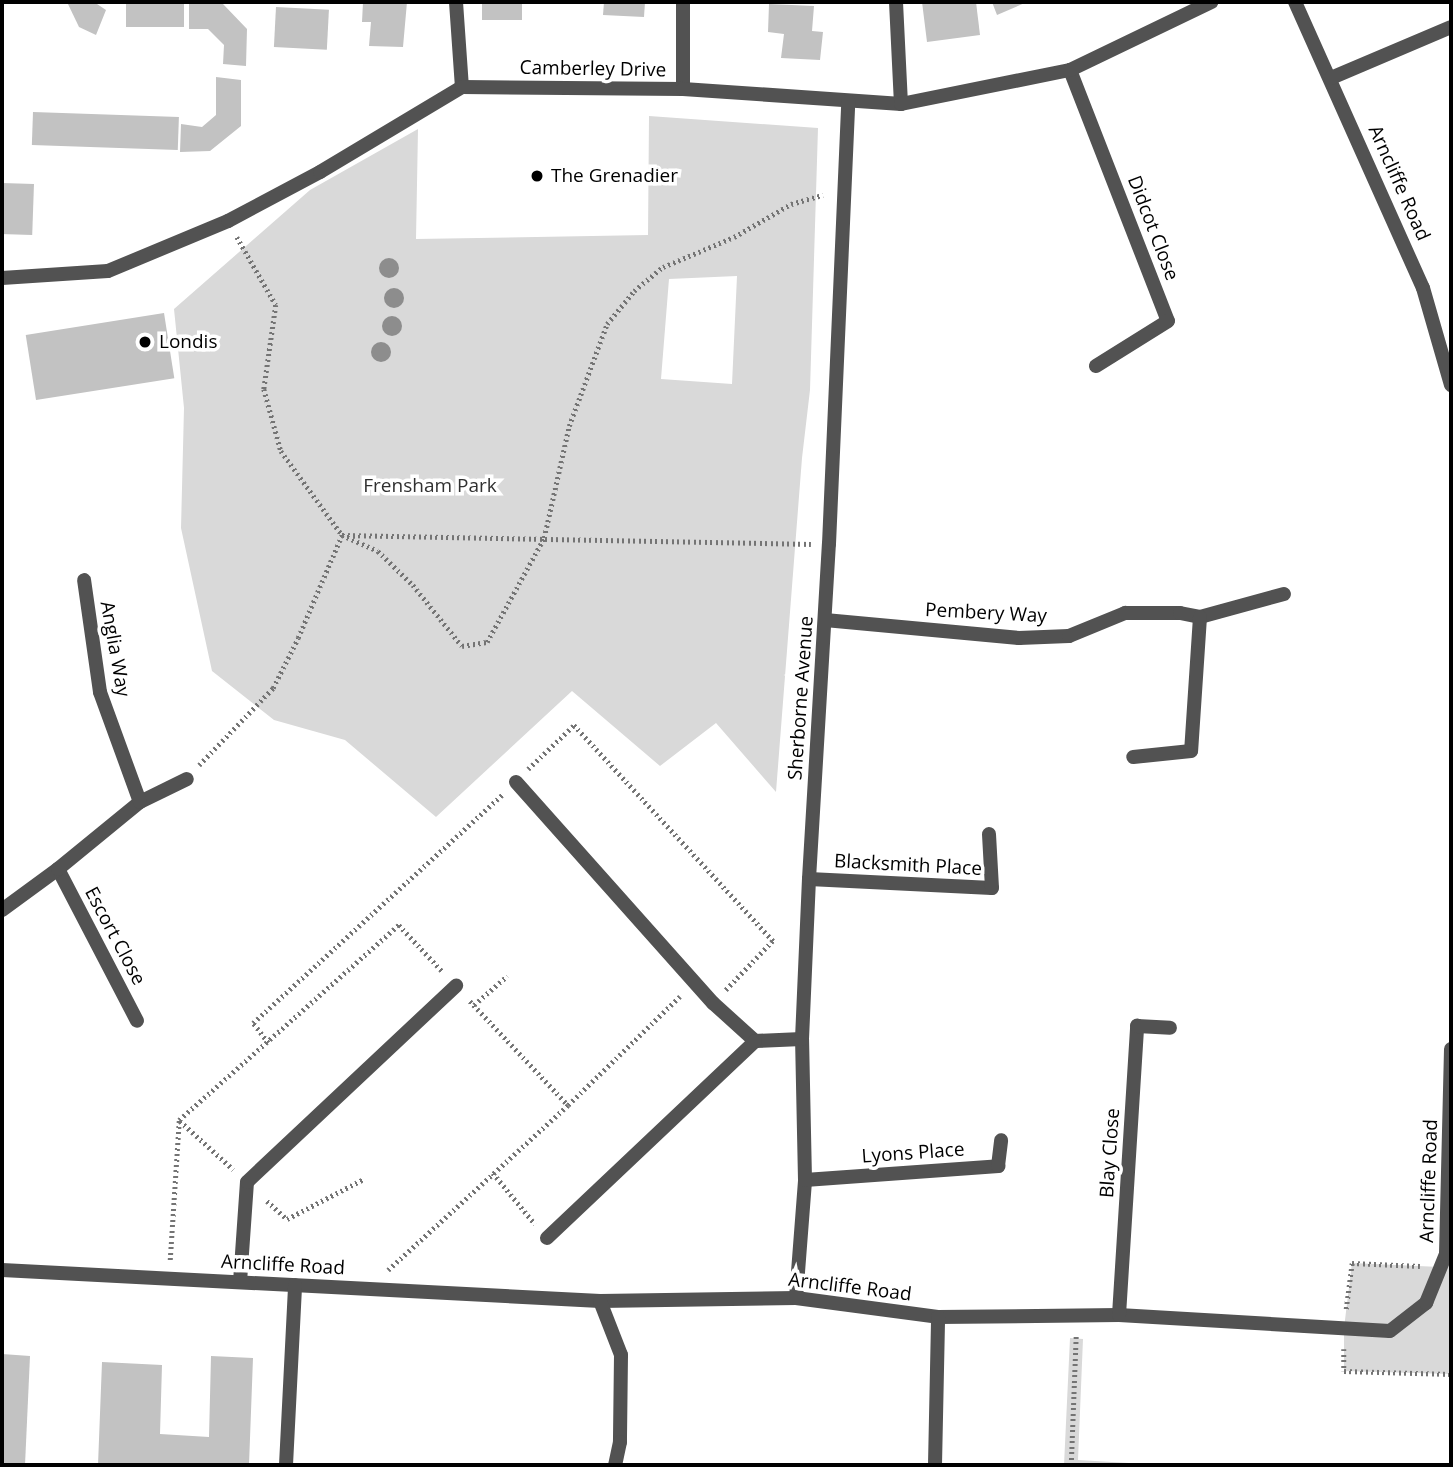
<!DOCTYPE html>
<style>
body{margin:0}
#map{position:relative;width:1453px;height:1467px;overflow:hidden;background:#fff;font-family:"Open Sans",sans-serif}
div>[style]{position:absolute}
.green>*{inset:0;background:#d9d9d9}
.building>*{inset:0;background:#c2c2c2;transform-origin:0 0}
.path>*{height:4.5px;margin-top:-2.25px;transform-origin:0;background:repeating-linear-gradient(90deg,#747474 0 2px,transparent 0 5.5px)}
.lane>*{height:14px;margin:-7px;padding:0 7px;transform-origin:7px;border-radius:7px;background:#525252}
.street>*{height:14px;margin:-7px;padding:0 7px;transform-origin:7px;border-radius:7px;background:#525252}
.trees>*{width:20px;height:20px;margin:-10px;border-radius:50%;background:#8d8d8d}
.dots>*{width:19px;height:19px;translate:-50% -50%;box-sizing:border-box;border:4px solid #fff;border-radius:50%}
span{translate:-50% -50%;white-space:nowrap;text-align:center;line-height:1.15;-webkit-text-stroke:7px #fff;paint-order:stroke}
.street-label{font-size:19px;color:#000}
.poi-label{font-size:19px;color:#000}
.left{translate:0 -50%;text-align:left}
.park-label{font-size:19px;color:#303030}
.frame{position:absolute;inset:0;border:4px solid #000;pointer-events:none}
</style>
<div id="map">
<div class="green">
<div style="clip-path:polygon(evenodd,649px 116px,818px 128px,810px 390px,802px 458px,776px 792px,716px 723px,660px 766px,572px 691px,436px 817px,345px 740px,274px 720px,212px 671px,181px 528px,184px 408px,174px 309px,310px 190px,418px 129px,416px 239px,648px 235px,649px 116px,737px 276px,732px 384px,661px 379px,669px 279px,737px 276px)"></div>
<div style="clip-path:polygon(1451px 1242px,1451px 1374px,1344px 1371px,1344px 1328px,1352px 1263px,1440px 1267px)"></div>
<div style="clip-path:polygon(1070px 1338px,1083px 1339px,1078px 1460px,1163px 1465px,1064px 1465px)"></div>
</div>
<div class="building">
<div style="clip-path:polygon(67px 2px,94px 2px,106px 10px,96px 35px,79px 27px)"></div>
<div style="left:126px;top:2px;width:58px;height:25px"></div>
<div style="clip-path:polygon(363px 2px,407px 2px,403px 47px,369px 46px,371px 22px,362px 22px)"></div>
<div style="left:482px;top:2px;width:40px;height:18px"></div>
<div style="clip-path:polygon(604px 2px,645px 2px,644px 17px,603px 15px)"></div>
<div style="clip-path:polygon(922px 2px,976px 2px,980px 35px,927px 42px)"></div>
<div style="clip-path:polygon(992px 2px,1027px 2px,997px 15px)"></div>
<div style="clip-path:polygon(189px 3px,223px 4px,247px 29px,246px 66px,223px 64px,224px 45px,208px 29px,189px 29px)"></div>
<div style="clip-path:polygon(769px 4px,814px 6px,812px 31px,823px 32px,820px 60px,781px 58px,784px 34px,768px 32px)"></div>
<div style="left:276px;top:7px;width:53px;height:40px;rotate:3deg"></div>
<div style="clip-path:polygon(216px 77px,241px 80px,241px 126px,210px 151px,180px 152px,181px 124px,202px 127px,216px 115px)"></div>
<div style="left:33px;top:112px;width:146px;height:33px;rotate:2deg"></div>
<div style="left:2px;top:183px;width:32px;height:51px;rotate:2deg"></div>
<div style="left:164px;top:313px;width:66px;height:140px;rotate:81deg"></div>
<div style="clip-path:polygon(2px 1354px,30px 1356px,25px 1465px,2px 1465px)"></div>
<div style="clip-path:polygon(211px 1356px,253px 1358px,249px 1465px,98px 1465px,102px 1362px,162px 1365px,160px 1434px,209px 1437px)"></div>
</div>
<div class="path">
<div style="left:237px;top:237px;width:78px;rotate:60.2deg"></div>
<div style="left:276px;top:305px;width:85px;rotate:98.1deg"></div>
<div style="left:264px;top:389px;width:64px;rotate:74.7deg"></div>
<div style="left:281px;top:451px;width:104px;rotate:54deg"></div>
<div style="left:342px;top:535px;width:39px;rotate:24deg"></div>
<div style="left:378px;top:551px;width:49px;rotate:44.2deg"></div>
<div style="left:413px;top:585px;width:78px;rotate:51.2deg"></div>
<div style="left:462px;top:646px;width:25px;rotate:-9deg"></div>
<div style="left:487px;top:642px;width:119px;rotate:-61.3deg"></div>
<div style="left:544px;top:538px;width:115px;rotate:-77.4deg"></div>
<div style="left:569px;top:426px;width:109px;rotate:-69.6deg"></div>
<div style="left:607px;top:324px;width:43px;rotate:-50.7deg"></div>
<div style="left:634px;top:291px;width:38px;rotate:-40deg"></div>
<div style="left:663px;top:267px;width:77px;rotate:-22.9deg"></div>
<div style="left:734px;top:237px;width:66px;rotate:-30.1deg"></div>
<div style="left:791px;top:204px;width:33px;rotate:-16deg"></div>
<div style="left:199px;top:765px;width:107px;rotate:-46.1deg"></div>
<div style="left:273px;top:688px;width:56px;rotate:-63.4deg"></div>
<div style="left:298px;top:638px;width:112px;rotate:-66.9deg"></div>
<div style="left:342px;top:535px;width:469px;rotate:1.1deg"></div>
<div style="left:528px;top:769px;width:64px;rotate:-43.7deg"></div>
<div style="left:574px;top:725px;width:294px;rotate:47.3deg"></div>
<div style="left:773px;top:941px;width:68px;rotate:133.8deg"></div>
<div style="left:470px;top:1001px;width:143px;rotate:46.7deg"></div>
<div style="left:474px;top:1005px;width:44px;rotate:-41.3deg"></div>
<div style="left:268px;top:1043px;width:25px;rotate:-127deg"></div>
<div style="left:253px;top:1023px;width:338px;rotate:-42.5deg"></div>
<div style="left:180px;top:1121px;width:72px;rotate:42.2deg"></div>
<div style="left:493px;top:1173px;width:66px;rotate:50.5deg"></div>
<div style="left:267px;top:1201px;width:27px;rotate:42deg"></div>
<div style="left:287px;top:1219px;width:87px;rotate:-27.5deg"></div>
<div style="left:170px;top:1260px;width:140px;rotate:-86.3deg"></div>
<div style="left:179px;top:1120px;width:294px;rotate:-41.6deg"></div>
<div style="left:399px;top:925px;width:64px;rotate:46.9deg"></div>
<div style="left:388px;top:1270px;width:244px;rotate:-42.5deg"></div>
<div style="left:568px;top:1105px;width:156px;rotate:-44.2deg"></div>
<div style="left:1346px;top:1309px;width:46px;rotate:-82.6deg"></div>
<div style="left:1352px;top:1263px;width:68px;rotate:2.5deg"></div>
<div style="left:1344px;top:1349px;width:22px;rotate:90deg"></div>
<div style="left:1344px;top:1371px;width:107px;rotate:1.6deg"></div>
<div style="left:1071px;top:1465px;width:131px;rotate:-87.8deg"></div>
</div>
<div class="lane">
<div style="left:516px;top:782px;width:296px;rotate:48.3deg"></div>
<div style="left:713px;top:1003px;width:57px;rotate:42.1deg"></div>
<div style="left:755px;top:1041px;width:47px;rotate:-2.4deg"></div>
<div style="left:547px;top:1238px;width:286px;rotate:-43.4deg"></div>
<div style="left:240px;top:1282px;width:100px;rotate:-86deg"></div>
<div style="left:247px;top:1182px;width:287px;rotate:-43.2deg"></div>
</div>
<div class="street">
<div style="left:456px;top:2px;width:85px;rotate:86deg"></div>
<div style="left:896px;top:2px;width:102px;rotate:87.2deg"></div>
<div style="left:1295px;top:2px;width:313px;rotate:65.9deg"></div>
<div style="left:1423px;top:288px;width:101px;rotate:73.9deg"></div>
<div style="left:1070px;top:70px;width:269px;rotate:68.7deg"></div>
<div style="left:1168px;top:321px;width:85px;rotate:148deg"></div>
<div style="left:1331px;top:78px;width:130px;rotate:-23deg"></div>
<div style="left:683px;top:89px;width:87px;rotate:-90deg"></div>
<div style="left:2px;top:278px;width:106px;rotate:-3.8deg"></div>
<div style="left:108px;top:271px;width:130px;rotate:-22.6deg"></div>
<div style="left:228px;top:221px;width:104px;rotate:-28deg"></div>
<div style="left:320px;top:172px;width:165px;rotate:-30.9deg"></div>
<div style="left:462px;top:87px;width:221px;rotate:0.5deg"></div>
<div style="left:683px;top:89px;width:219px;rotate:3.9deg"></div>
<div style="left:901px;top:104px;width:172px;rotate:-11.4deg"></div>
<div style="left:1070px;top:70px;width:157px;rotate:-25.7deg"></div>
<div style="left:1200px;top:617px;width:87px;rotate:-15.3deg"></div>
<div style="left:825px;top:620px;width:195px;rotate:5.3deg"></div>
<div style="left:1019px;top:638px;width:50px;rotate:-2.3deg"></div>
<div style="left:1069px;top:636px;width:61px;rotate:-22.3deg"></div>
<div style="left:1125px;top:613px;width:55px"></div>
<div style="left:1180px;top:613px;width:20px;rotate:11deg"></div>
<div style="left:1200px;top:617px;width:134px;rotate:93.8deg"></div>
<div style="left:1191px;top:751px;width:58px;rotate:174.1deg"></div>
<div style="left:140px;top:802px;width:52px;rotate:-26.1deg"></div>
<div style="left:58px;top:869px;width:171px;rotate:62.5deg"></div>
<div style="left:809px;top:879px;width:183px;rotate:2.8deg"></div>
<div style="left:992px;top:888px;width:54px;rotate:-93.2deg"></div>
<div style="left:2px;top:910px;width:69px;rotate:-36.2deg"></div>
<div style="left:58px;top:869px;width:106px;rotate:-39.3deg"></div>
<div style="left:140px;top:802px;width:117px;rotate:-110deg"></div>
<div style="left:100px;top:692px;width:113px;rotate:-98.1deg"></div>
<div style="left:805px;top:1180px;width:194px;rotate:-4.1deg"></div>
<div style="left:998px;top:1166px;width:26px;rotate:-83deg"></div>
<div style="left:2px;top:1270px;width:599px;rotate:2.97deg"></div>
<div style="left:600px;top:1301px;width:196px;rotate:-0.9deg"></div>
<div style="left:796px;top:1298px;width:143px;rotate:7.6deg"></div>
<div style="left:938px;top:1317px;width:181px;rotate:-0.6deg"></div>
<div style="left:1119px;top:1315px;width:271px;rotate:3.4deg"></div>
<div style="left:1390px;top:1331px;width:46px;rotate:-37.9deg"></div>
<div style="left:1426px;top:1303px;width:53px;rotate:-67.8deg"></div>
<div style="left:1446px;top:1254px;width:205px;rotate:-88.6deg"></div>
<div style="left:796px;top:1298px;width:118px;rotate:-85.6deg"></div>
<div style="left:805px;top:1180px;width:141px;rotate:-91.2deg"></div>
<div style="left:802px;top:1039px;width:160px;rotate:-87.5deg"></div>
<div style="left:809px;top:879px;width:336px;rotate:-86.6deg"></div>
<div style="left:829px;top:544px;width:443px;rotate:-87.5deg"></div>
<div style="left:600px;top:1301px;width:58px;rotate:68.7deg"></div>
<div style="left:621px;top:1355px;width:87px;rotate:90.7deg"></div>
<div style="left:620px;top:1442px;width:24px;rotate:102deg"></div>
<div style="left:1119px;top:1315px;width:290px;rotate:-86.4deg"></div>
<div style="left:1137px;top:1026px;width:33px;rotate:3deg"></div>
<div style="left:286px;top:1465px;width:180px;rotate:-87.1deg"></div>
<div style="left:935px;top:1465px;width:148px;rotate:-88.8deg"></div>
</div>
<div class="trees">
<div style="left:389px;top:268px"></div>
<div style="left:394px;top:298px"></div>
<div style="left:392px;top:326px"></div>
<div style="left:381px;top:352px"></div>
</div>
<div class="dots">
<div style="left:537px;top:176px;background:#000"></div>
<div style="left:145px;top:342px;background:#000"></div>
</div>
<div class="street-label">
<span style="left:593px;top:69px;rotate:1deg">Camberley Drive</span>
<span style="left:1399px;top:183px;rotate:66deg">Arncliffe Road</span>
<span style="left:1153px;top:228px;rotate:69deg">Didcot Close</span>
<span style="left:986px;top:613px;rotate:3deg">Pembery Way</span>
<span style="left:115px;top:649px;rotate:80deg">Anglia Way</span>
<span style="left:801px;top:698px;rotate:-86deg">Sherborne Avenue</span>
<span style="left:908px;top:865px;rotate:3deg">Blacksmith Place</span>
<span style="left:115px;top:936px;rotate:62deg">Escort Close</span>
<span style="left:913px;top:1153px;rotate:-4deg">Lyons Place</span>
<span style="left:1110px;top:1153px;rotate:-86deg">Blay Close</span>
<span style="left:1429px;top:1181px;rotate:-88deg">Arncliffe Road</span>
<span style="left:283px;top:1265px;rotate:3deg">Arncliffe Road</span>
<span style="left:850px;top:1287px;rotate:7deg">Arncliffe Road</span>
</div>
<div class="poi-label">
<span class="left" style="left:551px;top:176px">The Grenadier</span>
<span class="left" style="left:159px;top:342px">Londis</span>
</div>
<div class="park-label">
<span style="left:430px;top:486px">Frensham Park</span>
</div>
<div class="frame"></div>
</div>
